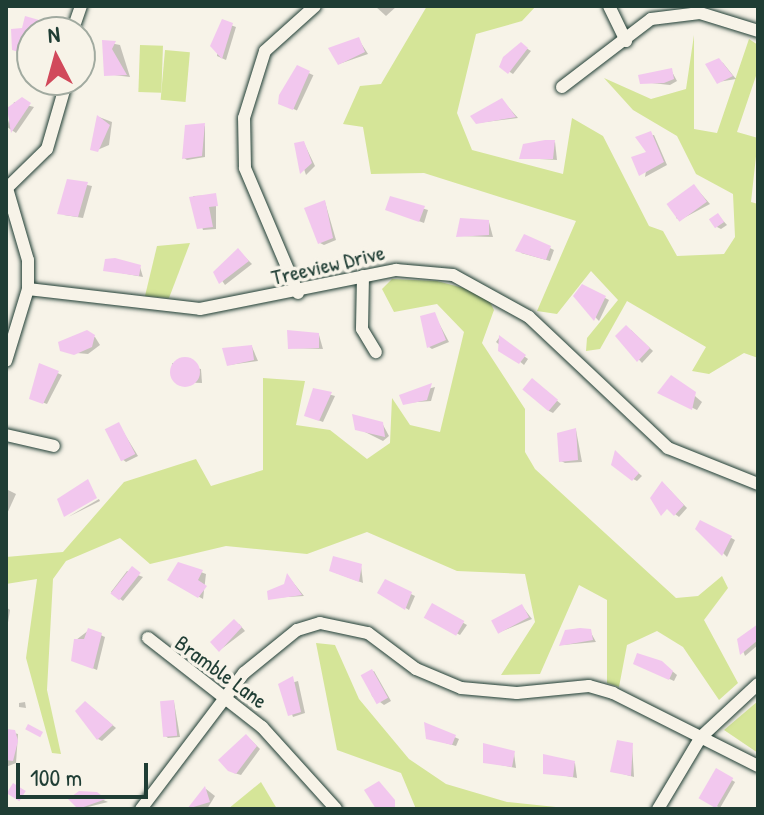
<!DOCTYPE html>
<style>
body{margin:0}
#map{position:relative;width:764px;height:815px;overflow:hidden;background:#f7f3e8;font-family:"Patrick Hand",sans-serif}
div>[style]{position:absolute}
.green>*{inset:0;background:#d5e598;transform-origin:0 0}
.shadow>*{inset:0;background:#0003;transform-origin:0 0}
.building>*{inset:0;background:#f2c7ee;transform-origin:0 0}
.round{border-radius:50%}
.roads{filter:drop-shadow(0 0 2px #1f3d34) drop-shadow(0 0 2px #1f3d34)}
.minor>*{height:12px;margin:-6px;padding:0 6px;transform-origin:6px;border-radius:6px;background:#f7f3e8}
span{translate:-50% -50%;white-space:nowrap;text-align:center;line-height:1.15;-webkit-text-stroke:7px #f7f3e8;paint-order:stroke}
.street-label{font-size:22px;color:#1f3d34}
.frame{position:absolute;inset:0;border:8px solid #1f3d34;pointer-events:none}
.north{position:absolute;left:16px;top:16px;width:80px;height:80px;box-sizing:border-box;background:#f7f3e8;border:2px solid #a1aaa0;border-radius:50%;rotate:354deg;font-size:22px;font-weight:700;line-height:32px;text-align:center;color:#1f3d34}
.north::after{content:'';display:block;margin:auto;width:28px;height:36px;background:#d1495b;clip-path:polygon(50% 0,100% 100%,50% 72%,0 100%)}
.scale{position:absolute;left:16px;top:763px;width:132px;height:36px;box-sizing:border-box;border:4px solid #1f3d34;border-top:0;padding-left:10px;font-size:24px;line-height:28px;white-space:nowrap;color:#1f3d34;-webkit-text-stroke:6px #f7f3e8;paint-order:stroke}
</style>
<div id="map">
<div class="green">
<div style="clip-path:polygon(427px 6px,536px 6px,522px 21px,476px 34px,457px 113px,472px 150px,563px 174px,572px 118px,603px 136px,649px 226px,663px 231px,677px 256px,724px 254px,735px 237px,733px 194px,696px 174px,677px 136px,633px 110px,604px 78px,651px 99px,686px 89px,694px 35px,694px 129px,717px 133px,749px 39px,758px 45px,758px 70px,737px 132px,758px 138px,751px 202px,758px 204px,758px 358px,744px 353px,709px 374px,692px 371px,706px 347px,627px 301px,600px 349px,586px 351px,587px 338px,618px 300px,591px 271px,557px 314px,537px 311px,576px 221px,424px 173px,371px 174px,363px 127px,343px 124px,360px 86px,381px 84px)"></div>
<div style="left:140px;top:45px;width:23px;height:47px;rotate:2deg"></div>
<div style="left:165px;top:50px;width:25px;height:50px;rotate:5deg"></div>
<div style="clip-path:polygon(190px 243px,169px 298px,145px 296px,157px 246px)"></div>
<div style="clip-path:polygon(392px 279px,437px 281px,486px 294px,494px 310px,482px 343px,525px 409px,525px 452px,535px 469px,676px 598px,698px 596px,722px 576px,728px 588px,704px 620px,738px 683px,719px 700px,683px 647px,657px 631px,627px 645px,619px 687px,607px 683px,607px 600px,579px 585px,540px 674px,501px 675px,535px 622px,525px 574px,457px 571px,367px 532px,307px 554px,226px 546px,150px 564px,120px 538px,66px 561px,53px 579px,47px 690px,61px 754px,52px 753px,26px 658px,37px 579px,6px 584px,6px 557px,63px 552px,124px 482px,196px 459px,211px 486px,263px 470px,263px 378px,305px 381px,296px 425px,330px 430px,367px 459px,390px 443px,392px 398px,410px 425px,440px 432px,464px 332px,437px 304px,394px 312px,382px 289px)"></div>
<div style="clip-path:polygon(316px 643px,335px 645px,359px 699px,409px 759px,446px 784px,507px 802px,575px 809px,416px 809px,401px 773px,337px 750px)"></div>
<div style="clip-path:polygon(758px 701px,758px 753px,724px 730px)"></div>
<div style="clip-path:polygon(261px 782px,277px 809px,228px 809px)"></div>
</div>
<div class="shadow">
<div style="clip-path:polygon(375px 6px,397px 6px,386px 16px)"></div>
<div style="clip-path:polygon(38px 22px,41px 32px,23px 29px)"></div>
<div style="clip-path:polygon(222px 22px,236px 27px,226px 60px,217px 56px)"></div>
<div style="clip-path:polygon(359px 40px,368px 54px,339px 64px)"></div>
<div style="clip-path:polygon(105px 42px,120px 45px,130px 77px,106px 74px)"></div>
<div style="clip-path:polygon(521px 45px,531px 51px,513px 74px,502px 67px)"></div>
<div style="clip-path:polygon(718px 60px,723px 63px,736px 79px,718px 82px)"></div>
<div style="left:298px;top:68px;width:17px;height:39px;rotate:25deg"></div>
<div style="clip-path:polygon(671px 70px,677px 81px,670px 85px,642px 82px)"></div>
<div style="clip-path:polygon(502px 100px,518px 118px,477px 123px)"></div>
<div style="clip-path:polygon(14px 102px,34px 107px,16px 133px,7px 127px)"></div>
<div style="clip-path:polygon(99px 117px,112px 122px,109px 145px,95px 151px)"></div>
<div style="clip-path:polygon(205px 125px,205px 157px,187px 160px,184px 158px)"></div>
<div style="clip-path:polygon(654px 135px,667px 165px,645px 177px,649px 153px,639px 138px)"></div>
<div style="clip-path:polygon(555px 142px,557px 160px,521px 158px)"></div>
<div style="clip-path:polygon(304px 143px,315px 166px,306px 175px,296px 145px)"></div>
<div style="clip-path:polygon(68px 181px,92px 186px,83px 218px,64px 215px)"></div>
<div style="clip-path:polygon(695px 187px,710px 204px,680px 220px,676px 218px)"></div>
<div style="clip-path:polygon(216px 195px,216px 229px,203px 230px,193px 196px)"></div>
<div style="clip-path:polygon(391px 199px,428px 210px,424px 223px,392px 211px)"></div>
<div style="clip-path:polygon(325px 202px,336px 240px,324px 245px,320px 243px)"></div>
<div style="clip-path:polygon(718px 215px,727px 225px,721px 229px,717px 227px)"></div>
<div style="clip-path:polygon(489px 222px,493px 237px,459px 236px)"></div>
<div style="clip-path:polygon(525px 236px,554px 250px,550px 261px,521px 253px)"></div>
<div style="clip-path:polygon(239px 251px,252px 264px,225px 285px,216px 272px)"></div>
<div style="clip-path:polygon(140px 267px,143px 277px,105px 270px)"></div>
<div style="clip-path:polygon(582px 286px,609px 300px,599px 321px,575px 296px)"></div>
<div style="clip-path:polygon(434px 314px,449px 342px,432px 349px,429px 347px)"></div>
<div style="clip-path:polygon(631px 330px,653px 351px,642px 363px,618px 336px)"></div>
<div style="clip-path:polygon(319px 335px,323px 349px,290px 348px)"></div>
<div style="clip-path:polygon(73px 336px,95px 337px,100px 345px,88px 354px,66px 352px)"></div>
<div style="clip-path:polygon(499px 338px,528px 359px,524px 365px,496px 342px)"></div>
<div style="clip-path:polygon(252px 347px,258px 361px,229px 365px)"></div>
<div style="clip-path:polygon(172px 363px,201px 369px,202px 383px,174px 382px)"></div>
<div style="clip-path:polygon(41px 366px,62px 375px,47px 404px,36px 400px)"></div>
<div style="clip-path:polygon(676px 380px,702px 402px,697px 410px,660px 392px)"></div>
<div style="clip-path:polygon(536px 383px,561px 404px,553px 413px,549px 411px)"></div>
<div style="clip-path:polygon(435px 387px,431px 401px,404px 403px,402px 396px)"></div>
<div style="clip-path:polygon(314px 390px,335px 396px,323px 422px,310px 417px)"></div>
<div style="clip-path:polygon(382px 423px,389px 436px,383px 441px,357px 428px)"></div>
<div style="clip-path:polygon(119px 425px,138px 456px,126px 462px,122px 459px)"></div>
<div style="clip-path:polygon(576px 430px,582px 462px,565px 463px,561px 461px)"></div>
<div style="clip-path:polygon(615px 453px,642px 476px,637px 481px,624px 474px)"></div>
<div style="clip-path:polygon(666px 486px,687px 508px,679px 517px,675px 514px)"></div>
<div style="clip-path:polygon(6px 489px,16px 494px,6px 516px)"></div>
<div style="clip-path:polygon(99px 499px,100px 501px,68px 517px)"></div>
<div style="clip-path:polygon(701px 522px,735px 540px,727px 557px,698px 528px)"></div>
<div style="clip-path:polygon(179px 564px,206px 574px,203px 599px,169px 580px)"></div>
<div style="clip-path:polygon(361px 566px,363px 583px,336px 573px)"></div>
<div style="clip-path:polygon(127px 571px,143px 577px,123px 601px,111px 592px)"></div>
<div style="clip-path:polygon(288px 576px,304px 596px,270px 598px,285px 585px)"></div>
<div style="clip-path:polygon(386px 582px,415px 596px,409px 610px,380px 592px)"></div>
<div style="clip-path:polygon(433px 606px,467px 625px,460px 635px,425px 617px)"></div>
<div style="clip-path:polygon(522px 606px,532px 619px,500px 632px)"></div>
<div style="clip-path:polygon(6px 607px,10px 610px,6px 635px)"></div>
<div style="clip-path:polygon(239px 624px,245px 631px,220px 650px)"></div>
<div style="clip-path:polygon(758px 627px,758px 645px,745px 656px,739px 640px)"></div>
<div style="clip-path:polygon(89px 630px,105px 637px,97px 670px,78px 662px,76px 640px)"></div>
<div style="clip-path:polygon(590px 631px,596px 642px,562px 645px)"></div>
<div style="clip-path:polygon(639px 665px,666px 666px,677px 675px,674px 681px)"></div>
<div style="clip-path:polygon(374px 671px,391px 701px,384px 705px,372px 696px,367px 675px)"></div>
<div style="clip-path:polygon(298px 681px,305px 713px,293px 717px,281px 686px)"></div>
<div style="clip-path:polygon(25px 702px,26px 708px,19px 707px,19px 703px)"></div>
<div style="clip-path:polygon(174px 702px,180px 737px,168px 738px,164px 735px)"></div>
<div style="clip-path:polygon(90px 706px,116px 728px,102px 741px,98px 739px)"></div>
<div style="clip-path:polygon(426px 725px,459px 739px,456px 746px,428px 738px)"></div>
<div style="clip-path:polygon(6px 731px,18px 734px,16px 763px,6px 767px)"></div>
<div style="clip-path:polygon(250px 739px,260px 749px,241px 775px,234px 773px)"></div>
<div style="clip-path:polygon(632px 745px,634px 777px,612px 771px)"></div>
<div style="clip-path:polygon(514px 753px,516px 768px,485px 762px)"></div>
<div style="clip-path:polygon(575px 763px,577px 778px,545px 772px)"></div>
<div style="left:716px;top:771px;width:22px;height:30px;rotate:30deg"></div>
<div style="clip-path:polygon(206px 789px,215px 796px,207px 809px,189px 809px)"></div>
<div style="clip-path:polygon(85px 792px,108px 802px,80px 809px,71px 800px)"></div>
</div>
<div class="building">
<div style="clip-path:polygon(25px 16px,39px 20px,32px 56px,12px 50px,11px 29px,22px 28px)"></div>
<div style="clip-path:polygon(222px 19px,233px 23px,222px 59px,210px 46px)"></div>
<div style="clip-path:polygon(359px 37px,365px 52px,338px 65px,328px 48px)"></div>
<div style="clip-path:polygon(102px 40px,116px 41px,112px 49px,127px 75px,104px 76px)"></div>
<div style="clip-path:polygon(521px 42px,528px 48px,508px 74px,499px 67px,503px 57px)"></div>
<div style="clip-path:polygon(719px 58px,733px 76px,717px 84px,705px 64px)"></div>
<div style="clip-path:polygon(297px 65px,310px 71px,293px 110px,278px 104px,279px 95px)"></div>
<div style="clip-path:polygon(672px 68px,674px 79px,664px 83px,640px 84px,638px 75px)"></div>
<div style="clip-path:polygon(22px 97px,31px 103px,11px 133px,7px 108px)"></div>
<div style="clip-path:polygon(502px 98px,516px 117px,476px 124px,470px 116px)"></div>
<div style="clip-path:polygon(97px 115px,110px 125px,98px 152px,90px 150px)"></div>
<div style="clip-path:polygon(205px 123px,202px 156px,182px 159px,185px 125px)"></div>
<div style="clip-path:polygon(651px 131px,664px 162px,639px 176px,631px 157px,646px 152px,635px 137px)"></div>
<div style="clip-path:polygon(545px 140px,555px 140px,553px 159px,519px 159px,523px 144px)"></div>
<div style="clip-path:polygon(304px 141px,312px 163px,300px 174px,294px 143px)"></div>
<div style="clip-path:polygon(67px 179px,88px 182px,78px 217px,57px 214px)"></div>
<div style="left:694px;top:184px;width:22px;height:34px;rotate:54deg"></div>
<div style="clip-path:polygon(216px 193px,218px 206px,209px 207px,213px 227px,197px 229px,189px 197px)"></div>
<div style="clip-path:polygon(390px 196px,425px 206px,419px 222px,385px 210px)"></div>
<div style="clip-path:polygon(325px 200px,333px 238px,318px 244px,304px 208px)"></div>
<div style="left:718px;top:213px;width:11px;height:11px;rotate:56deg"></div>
<div style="clip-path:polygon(460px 218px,489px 220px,489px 235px,456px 237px)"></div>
<div style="clip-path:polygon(524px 234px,551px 246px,546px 260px,515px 251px)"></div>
<div style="clip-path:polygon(238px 248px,249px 261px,219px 284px,213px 272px)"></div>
<div style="clip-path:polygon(115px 258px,141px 265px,139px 276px,103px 271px,105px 259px)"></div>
<div style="clip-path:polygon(582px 284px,606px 296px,594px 321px,573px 296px)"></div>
<div style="clip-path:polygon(435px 312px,446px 340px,427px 348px,420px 316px)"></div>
<div style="clip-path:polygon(626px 325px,650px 348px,637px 362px,615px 336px)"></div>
<div style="clip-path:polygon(87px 330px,95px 335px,92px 347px,74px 355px,60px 351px,58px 342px)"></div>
<div style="clip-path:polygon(287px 330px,319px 333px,319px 348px,288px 349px)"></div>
<div style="clip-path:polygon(499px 335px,526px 355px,519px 364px,498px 351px)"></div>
<div style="clip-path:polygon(252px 345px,254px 360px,227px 366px,222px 348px)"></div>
<div class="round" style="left:170px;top:357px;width:30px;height:30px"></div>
<div style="clip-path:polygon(39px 363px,59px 371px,43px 404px,29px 399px)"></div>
<div style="clip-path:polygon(671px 375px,696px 392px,692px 410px,657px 393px)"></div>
<div style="left:532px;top:378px;width:34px;height:15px;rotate:40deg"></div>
<div style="clip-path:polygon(432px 383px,427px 400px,403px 405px,399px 395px)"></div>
<div style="clip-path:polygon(313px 388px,332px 392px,319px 421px,304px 416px)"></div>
<div style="clip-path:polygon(352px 414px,383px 422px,385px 437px,355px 430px)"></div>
<div style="left:119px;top:422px;width:36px;height:16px;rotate:63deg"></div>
<div style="clip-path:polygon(576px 428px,578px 460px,559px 462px,557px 433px)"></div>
<div style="clip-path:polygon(615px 450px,639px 473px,632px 481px,611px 465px)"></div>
<div style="clip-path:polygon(88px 479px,97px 498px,64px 517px,57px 499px)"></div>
<div style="clip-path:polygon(662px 481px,684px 505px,674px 516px,667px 509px,661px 516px,650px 498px)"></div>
<div style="clip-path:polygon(700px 520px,732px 536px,722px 556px,695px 529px)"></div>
<div style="clip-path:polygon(333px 556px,362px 564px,359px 582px,329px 571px)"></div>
<div style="clip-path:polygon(178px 562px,203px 570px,198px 580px,207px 586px,198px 598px,167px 580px)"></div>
<div style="left:132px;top:566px;width:11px;height:35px;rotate:38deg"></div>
<div style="clip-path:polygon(287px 573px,302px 595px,268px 600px,267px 591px,284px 584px)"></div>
<div style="clip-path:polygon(385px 579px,412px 592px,405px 610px,377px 593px)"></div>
<div style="left:432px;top:603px;width:37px;height:17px;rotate:29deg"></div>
<div style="left:522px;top:604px;width:15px;height:35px;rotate:62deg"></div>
<div style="clip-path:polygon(234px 619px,242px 627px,219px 652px,210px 642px)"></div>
<div style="clip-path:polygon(758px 624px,758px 640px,740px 655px,737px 639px)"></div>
<div style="clip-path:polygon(88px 628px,102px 633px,93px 669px,71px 661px,74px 639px,84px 639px)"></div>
<div style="clip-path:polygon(580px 628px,591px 629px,593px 640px,559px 646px,565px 630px)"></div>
<div style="clip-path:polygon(637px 653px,662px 661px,673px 671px,669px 680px,633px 664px)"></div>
<div style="left:372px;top:669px;width:33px;height:13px;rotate:61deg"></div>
<div style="clip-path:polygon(293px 676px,301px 712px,288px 716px,278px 684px)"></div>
<div style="left:174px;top:700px;width:36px;height:14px;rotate:85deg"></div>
<div style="clip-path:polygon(85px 701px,113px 725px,97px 740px,75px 711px)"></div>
<div style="clip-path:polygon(424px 722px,456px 735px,452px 745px,426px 739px)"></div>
<div style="left:28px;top:724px;width:17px;height:6px;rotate:28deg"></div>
<div style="clip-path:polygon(6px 729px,15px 730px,18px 741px,13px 761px,6px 760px)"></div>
<div style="clip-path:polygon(246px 734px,257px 746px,236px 774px,228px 771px,218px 760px)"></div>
<div style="clip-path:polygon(617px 740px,633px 743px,631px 776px,610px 772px)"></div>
<div style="clip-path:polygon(483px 743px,515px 751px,512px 767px,483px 763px)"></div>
<div style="clip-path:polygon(543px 754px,575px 761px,573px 777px,543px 774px)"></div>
<div style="left:716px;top:768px;width:20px;height:35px;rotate:30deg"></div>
<div style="clip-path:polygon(379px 781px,395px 800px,395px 809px,376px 809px,364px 790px)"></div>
<div style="left:13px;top:783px;width:15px;height:12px;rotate:32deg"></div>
<div style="clip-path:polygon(205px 786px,210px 802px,187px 809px)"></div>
<div style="clip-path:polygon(79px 791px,97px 792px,106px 799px,78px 809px,68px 799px)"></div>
</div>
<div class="roads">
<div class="minor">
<div style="left:609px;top:6px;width:39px;rotate:64deg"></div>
<div style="left:72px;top:32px;width:28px;rotate:-71deg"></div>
<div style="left:562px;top:87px;width:112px;rotate:-37.4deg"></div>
<div style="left:651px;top:19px;width:49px;rotate:-7deg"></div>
<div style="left:700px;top:13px;width:61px;rotate:17.2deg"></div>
<div style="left:6px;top:185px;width:78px;rotate:73.7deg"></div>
<div style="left:28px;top:260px;width:29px;rotate:90deg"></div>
<div style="left:28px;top:289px;width:75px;rotate:107deg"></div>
<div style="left:8px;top:187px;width:54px;rotate:-44.3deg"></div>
<div style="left:47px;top:149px;width:72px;rotate:-73.8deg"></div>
<div style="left:363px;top:276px;width:53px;rotate:91.1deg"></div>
<div style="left:362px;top:329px;width:27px;rotate:59deg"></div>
<div style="left:28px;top:289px;width:173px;rotate:6.6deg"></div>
<div style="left:200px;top:309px;width:200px;rotate:-11.3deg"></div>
<div style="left:396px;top:270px;width:57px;rotate:5deg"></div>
<div style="left:453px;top:275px;width:87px;rotate:28.9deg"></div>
<div style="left:529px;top:317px;width:191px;rotate:43.3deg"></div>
<div style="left:668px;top:448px;width:97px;rotate:21.8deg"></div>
<div style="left:298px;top:293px;width:136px;rotate:-113deg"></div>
<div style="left:245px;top:168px;width:50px;rotate:-91.1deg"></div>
<div style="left:244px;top:118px;width:70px;rotate:-72.6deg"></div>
<div style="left:265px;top:51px;width:67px;rotate:-42deg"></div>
<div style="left:6px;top:435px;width:49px;rotate:12.9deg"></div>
<div style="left:148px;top:638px;width:145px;rotate:38deg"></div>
<div style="left:262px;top:727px;width:110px;rotate:47.9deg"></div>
<div style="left:141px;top:809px;width:171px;rotate:-52.9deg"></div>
<div style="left:244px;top:673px;width:68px;rotate:-39.1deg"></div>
<div style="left:297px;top:630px;width:24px;rotate:-17deg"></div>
<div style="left:320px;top:623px;width:49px;rotate:11.8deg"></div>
<div style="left:368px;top:633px;width:60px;rotate:36.9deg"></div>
<div style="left:416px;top:669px;width:49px;rotate:22.9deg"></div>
<div style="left:461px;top:688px;width:56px;rotate:5.1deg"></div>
<div style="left:517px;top:693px;width:72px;rotate:-5.6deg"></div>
<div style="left:589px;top:686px;width:25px;rotate:16deg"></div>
<div style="left:613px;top:693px;width:162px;rotate:26.7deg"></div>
<div style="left:658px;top:809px;width:84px;rotate:-59.2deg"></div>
<div style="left:701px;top:737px;width:78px;rotate:-42.9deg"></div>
</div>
</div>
<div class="street-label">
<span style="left:328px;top:265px;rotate:-13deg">Treeview Drive</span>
<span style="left:221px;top:672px;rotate:36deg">Bramble Lane</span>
</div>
<div class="frame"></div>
<div class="north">N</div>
<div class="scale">100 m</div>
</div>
